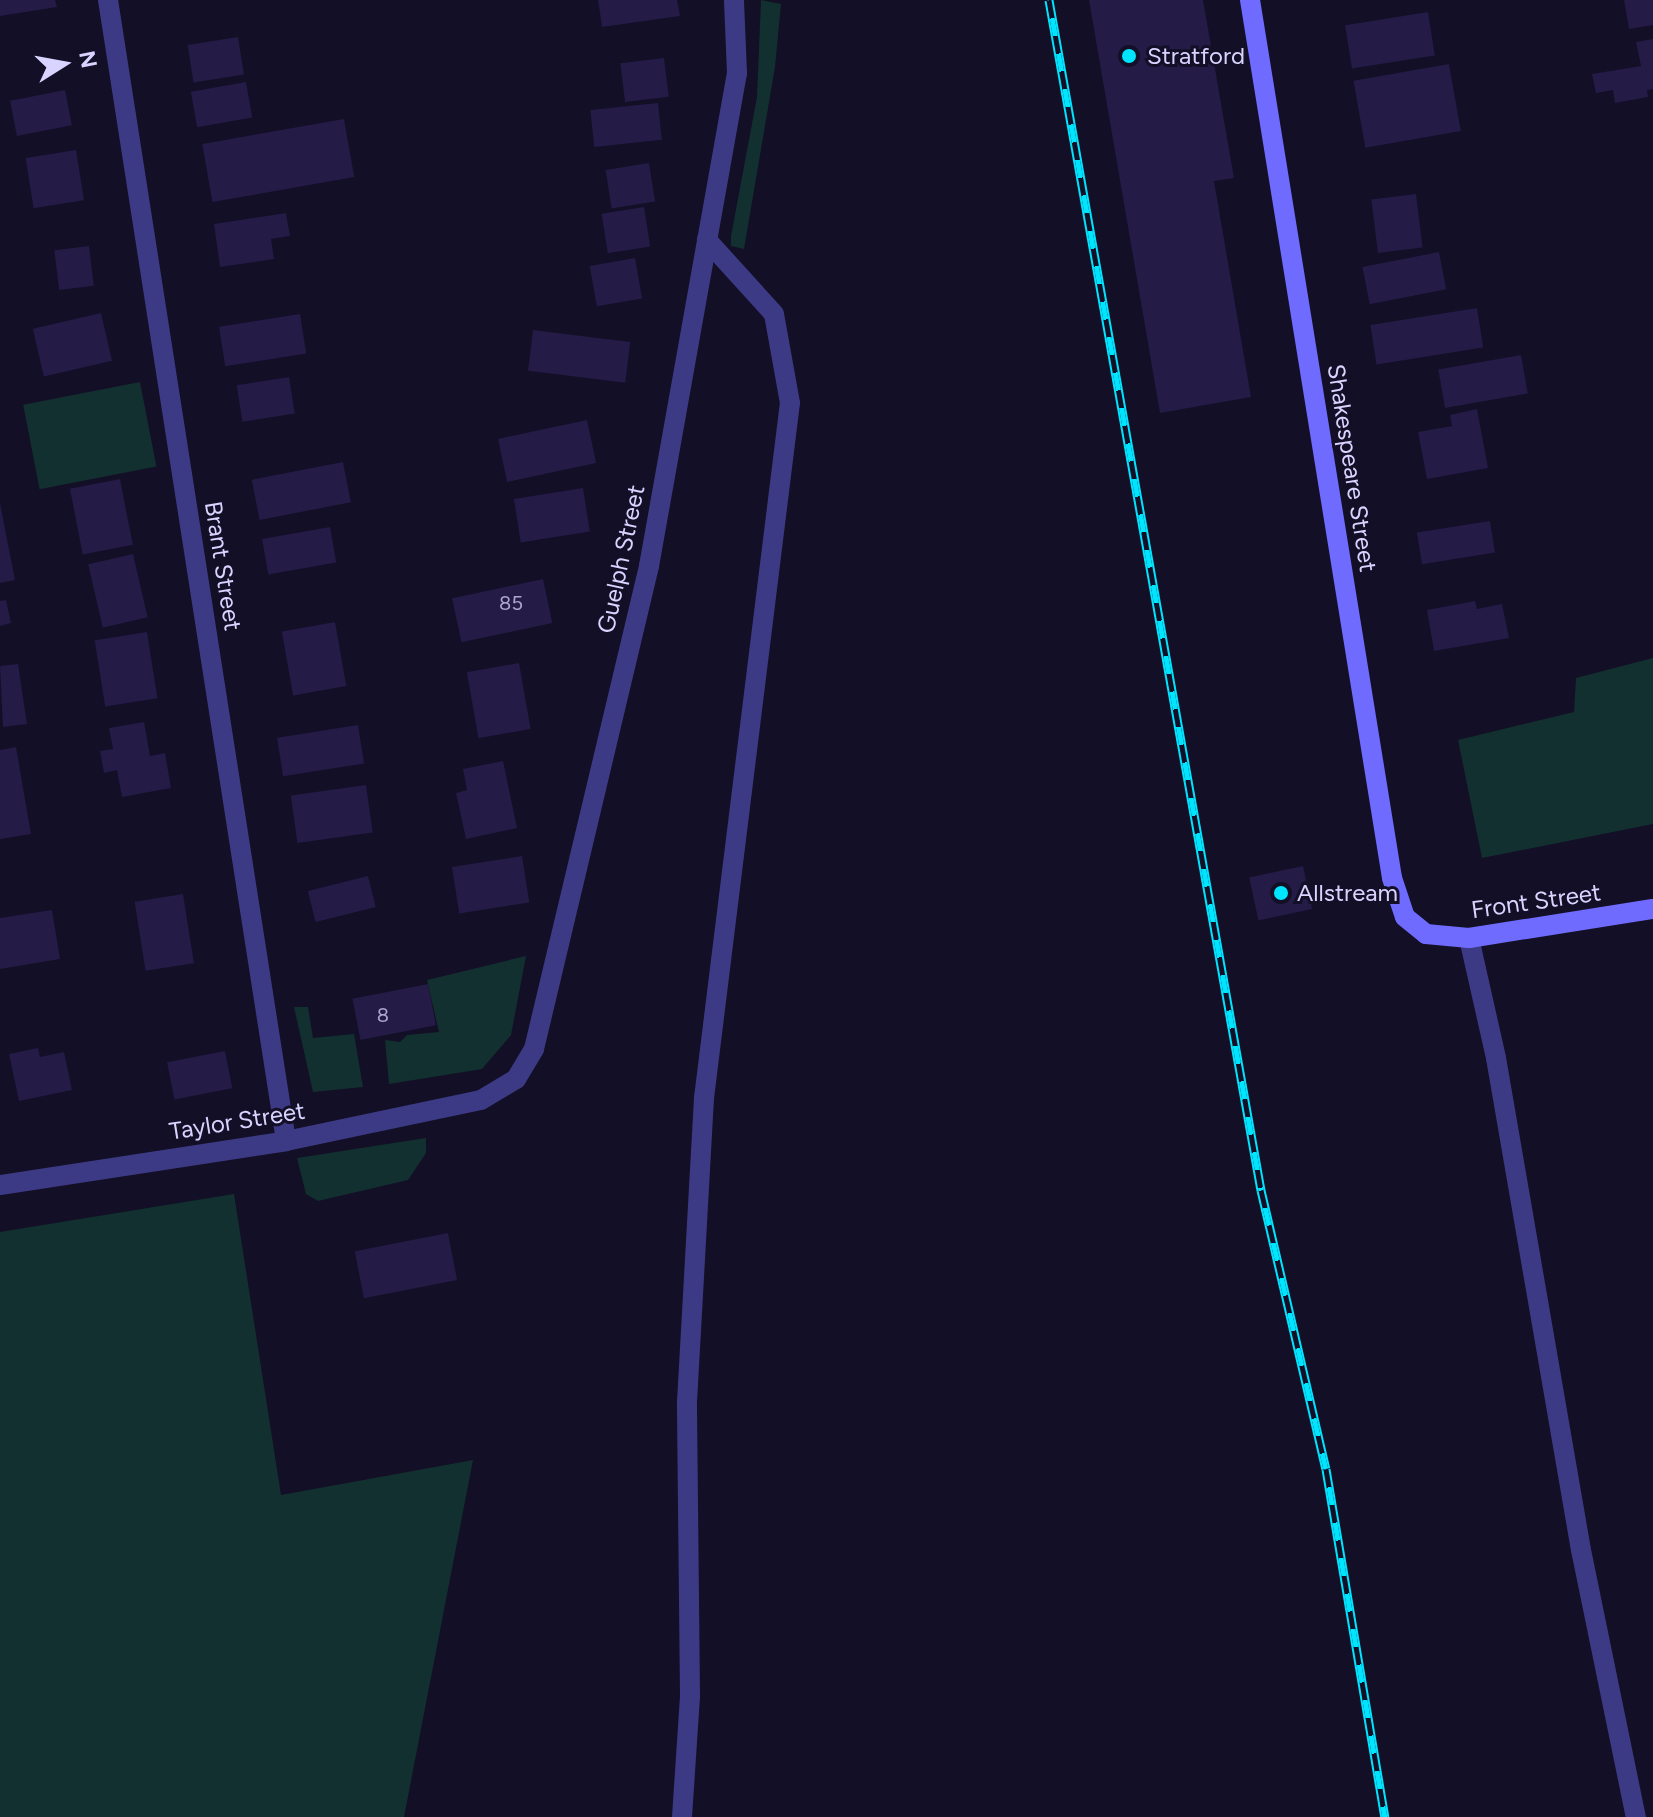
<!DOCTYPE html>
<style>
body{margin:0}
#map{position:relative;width:1653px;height:1817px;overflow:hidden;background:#130f26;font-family:Figtree,sans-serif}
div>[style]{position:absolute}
.green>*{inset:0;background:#12302f;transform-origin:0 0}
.building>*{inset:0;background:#241b47;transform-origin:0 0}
.lane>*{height:20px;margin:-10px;padding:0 10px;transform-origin:10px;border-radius:10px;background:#3d3a85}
.street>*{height:20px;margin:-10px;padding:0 10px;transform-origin:10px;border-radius:10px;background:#3d3a85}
.secondary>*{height:20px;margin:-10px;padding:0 10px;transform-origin:10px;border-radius:10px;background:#6f6bff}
.rail>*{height:9px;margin-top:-4.5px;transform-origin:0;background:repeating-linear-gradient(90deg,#130f26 0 18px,#00e5ff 0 36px);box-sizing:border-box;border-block:2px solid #00e5ff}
.dots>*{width:22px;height:22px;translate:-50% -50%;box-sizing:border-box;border:4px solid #130f26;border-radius:50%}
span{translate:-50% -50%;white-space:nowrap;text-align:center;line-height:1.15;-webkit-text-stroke:6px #130f26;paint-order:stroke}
.number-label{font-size:20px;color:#aca6d1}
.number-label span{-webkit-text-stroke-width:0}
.poi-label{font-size:24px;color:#d9d4ff}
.left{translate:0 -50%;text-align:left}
.street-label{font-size:24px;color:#d9d4ff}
.north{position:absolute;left:24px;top:24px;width:80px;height:80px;-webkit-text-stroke:6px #130f26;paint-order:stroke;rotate:79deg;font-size:22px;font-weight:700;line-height:32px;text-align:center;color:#d9d4ff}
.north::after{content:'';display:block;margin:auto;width:28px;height:36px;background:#d9d4ff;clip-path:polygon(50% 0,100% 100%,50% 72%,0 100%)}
</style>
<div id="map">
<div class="green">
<div style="clip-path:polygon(761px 0,781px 4px,775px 67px,744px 249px,731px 246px,731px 236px,757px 97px)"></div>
<div style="left:140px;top:382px;width:86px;height:119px;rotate:79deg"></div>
<div style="clip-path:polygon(1653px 658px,1653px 824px,1482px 858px,1458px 740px,1574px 712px,1576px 678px)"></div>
<div style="clip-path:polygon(526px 956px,511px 1035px,482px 1069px,389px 1084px,385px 1040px,400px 1042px,407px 1035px,439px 1032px,427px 980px)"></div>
<div style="clip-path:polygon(294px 1007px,308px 1007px,313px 1038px,354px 1034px,363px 1087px,313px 1092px)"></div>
<div style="clip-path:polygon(426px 1138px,426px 1153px,408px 1180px,318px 1201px,306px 1194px,297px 1158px)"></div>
<div style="clip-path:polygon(234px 1194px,281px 1495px,473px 1460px,404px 1817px,0 1817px,0 1232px)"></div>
</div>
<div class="building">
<div style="clip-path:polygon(0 0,55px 0,57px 7px,0 16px)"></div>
<div style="clip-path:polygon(598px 0,677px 0,680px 16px,602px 27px)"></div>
<div style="clip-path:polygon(1089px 0,1203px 0,1234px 178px,1214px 181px,1251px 397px,1160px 413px)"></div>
<div style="clip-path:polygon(1624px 0,1653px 0,1653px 25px,1629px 29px)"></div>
<div style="left:1428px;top:12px;width:44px;height:84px;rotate:81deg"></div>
<div style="left:238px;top:37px;width:38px;height:51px;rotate:81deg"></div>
<div style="clip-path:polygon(1653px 39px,1653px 89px,1647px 90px,1648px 97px,1615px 103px,1613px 90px,1596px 93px,1592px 74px,1641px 66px,1636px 42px)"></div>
<div style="left:664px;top:58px;width:39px;height:44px;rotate:83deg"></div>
<div style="left:1449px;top:64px;width:68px;height:97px;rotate:80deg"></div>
<div style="left:246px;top:82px;width:36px;height:56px;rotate:80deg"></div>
<div style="left:65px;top:90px;width:36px;height:56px;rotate:79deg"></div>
<div style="left:658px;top:103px;width:37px;height:68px;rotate:84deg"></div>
<div style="left:344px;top:119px;width:59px;height:144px;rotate:80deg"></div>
<div style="left:76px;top:150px;width:51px;height:51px;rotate:81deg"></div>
<div style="left:649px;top:163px;width:39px;height:44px;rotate:81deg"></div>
<div style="left:1416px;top:194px;width:54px;height:45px;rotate:83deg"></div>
<div style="left:644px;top:207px;width:40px;height:43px;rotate:81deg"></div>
<div style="clip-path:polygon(286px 213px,290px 236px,271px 239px,274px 259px,220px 267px,214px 224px)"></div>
<div style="left:89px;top:246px;width:40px;height:35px;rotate:83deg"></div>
<div style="left:1439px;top:252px;width:38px;height:78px;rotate:79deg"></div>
<div style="left:635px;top:258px;width:41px;height:46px;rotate:80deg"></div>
<div style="left:1477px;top:308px;width:40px;height:108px;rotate:81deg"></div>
<div style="left:101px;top:313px;width:49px;height:70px;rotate:77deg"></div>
<div style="left:300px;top:314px;width:40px;height:82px;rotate:81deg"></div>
<div style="left:533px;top:330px;width:98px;height:41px;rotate:7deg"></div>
<div style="left:1521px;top:355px;width:39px;height:84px;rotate:80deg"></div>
<div style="left:289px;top:377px;width:37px;height:53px;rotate:81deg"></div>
<div style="clip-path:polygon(1477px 409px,1488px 468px,1427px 479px,1418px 432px,1452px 426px,1450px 415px)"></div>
<div style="left:587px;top:420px;width:44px;height:91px;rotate:78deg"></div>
<div style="left:343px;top:462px;width:41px;height:93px;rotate:79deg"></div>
<div style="left:120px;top:479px;width:67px;height:51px;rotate:79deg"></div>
<div style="left:583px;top:488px;width:44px;height:70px;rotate:81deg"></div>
<div style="clip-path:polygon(0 503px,15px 580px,0 583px)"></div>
<div style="left:1490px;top:521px;width:32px;height:74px;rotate:81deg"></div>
<div style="left:330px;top:527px;width:36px;height:69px;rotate:80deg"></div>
<div style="left:133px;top:554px;width:65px;height:46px;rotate:77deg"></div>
<div style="left:543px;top:579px;width:45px;height:93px;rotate:78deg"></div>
<div style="clip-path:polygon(6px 600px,11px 623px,0 626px,0 601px)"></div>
<div style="clip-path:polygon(1475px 601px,1477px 609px,1502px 604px,1509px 638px,1434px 651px,1427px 610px)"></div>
<div style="left:335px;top:622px;width:65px;height:54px;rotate:80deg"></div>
<div style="left:147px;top:632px;width:67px;height:53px;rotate:81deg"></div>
<div style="left:519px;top:663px;width:67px;height:53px;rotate:80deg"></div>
<div style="clip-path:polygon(18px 664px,27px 724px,3px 727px,0 666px)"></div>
<div style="clip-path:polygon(144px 722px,150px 756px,165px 753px,171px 788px,122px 797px,117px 770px,104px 773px,100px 751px,113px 749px,109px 728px)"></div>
<div style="left:358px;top:725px;width:39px;height:82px;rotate:81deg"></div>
<div style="clip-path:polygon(16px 747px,31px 834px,0 839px,0 750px)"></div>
<div style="clip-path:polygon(503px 761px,517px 828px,466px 839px,456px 793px,467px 790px,463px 769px)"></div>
<div style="left:366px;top:785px;width:48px;height:76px;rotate:82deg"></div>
<div style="left:522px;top:856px;width:47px;height:71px;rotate:81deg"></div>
<div style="left:1303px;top:866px;width:44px;height:55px;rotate:78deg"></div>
<div style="left:368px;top:876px;width:32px;height:62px;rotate:76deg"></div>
<div style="left:183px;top:894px;width:70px;height:49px;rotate:81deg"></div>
<div style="clip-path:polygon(52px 910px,60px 959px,0 969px,0 918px)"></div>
<div style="left:428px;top:984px;width:42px;height:77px;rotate:79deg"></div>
<div style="clip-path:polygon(38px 1048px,40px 1057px,64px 1052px,72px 1090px,19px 1101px,9px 1054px)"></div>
<div style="left:225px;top:1051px;width:38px;height:59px;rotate:79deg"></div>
<div style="left:448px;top:1233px;width:48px;height:95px;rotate:79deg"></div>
</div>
<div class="lane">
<div style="left:1469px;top:938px;width:123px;rotate:77.3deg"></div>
<div style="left:1496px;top:1058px;width:499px;rotate:80.2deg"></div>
<div style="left:1581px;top:1550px;width:273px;rotate:78.4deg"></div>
<div style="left:682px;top:1817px;width:121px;rotate:-86.2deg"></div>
<div style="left:690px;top:1696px;width:294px;rotate:-90.6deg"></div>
<div style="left:687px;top:1402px;width:304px;rotate:-86.8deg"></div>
<div style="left:704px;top:1098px;width:700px;rotate:-82.95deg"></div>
<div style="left:790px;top:403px;width:90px;rotate:-100.2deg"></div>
<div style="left:774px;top:314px;width:100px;rotate:-132.2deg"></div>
</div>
<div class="street">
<div style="left:108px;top:0;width:1155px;rotate:81.13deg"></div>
<div style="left:0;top:1185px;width:289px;rotate:-8.7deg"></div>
<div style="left:286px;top:1141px;width:199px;rotate:-11.9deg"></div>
<div style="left:481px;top:1100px;width:41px;rotate:-31deg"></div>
<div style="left:516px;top:1079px;width:35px;rotate:-59deg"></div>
<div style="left:534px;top:1049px;width:497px;rotate:-76.6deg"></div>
<div style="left:649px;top:566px;width:501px;rotate:-79.88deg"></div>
<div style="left:737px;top:73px;width:73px;rotate:-92.4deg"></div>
</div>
<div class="secondary">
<div style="left:1250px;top:0;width:889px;rotate:80.81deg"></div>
<div style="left:1392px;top:878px;width:41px;rotate:71.6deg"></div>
<div style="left:1405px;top:917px;width:27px;rotate:39deg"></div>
<div style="left:1426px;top:934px;width:43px;rotate:5.3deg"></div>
<div style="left:1469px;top:938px;width:186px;rotate:-9deg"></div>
</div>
<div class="rail">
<div style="left:1049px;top:0;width:1209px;rotate:79.9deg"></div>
<div style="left:1261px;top:1190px;width:286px;rotate:76.9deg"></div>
<div style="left:1326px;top:1469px;width:353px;rotate:80.4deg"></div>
</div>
<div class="dots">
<div style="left:1129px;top:56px;background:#00e5ff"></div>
<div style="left:1281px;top:893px;background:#00e5ff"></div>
</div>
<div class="number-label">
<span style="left:511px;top:603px">85</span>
<span style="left:383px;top:1015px">8</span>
</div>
<div class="poi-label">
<span class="left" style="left:1147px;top:56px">Stratford</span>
<span class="left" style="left:1297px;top:893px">Allstream</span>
</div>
<div class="street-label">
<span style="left:1352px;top:468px;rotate:81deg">Shakespeare Street</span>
<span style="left:621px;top:559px;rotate:-78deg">Guelph Street</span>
<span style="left:223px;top:566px;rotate:81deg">Brant Street</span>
<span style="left:1536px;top:901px;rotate:-8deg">Front Street</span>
<span style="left:237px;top:1121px;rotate:-9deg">Taylor Street</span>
</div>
<div class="north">N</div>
</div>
